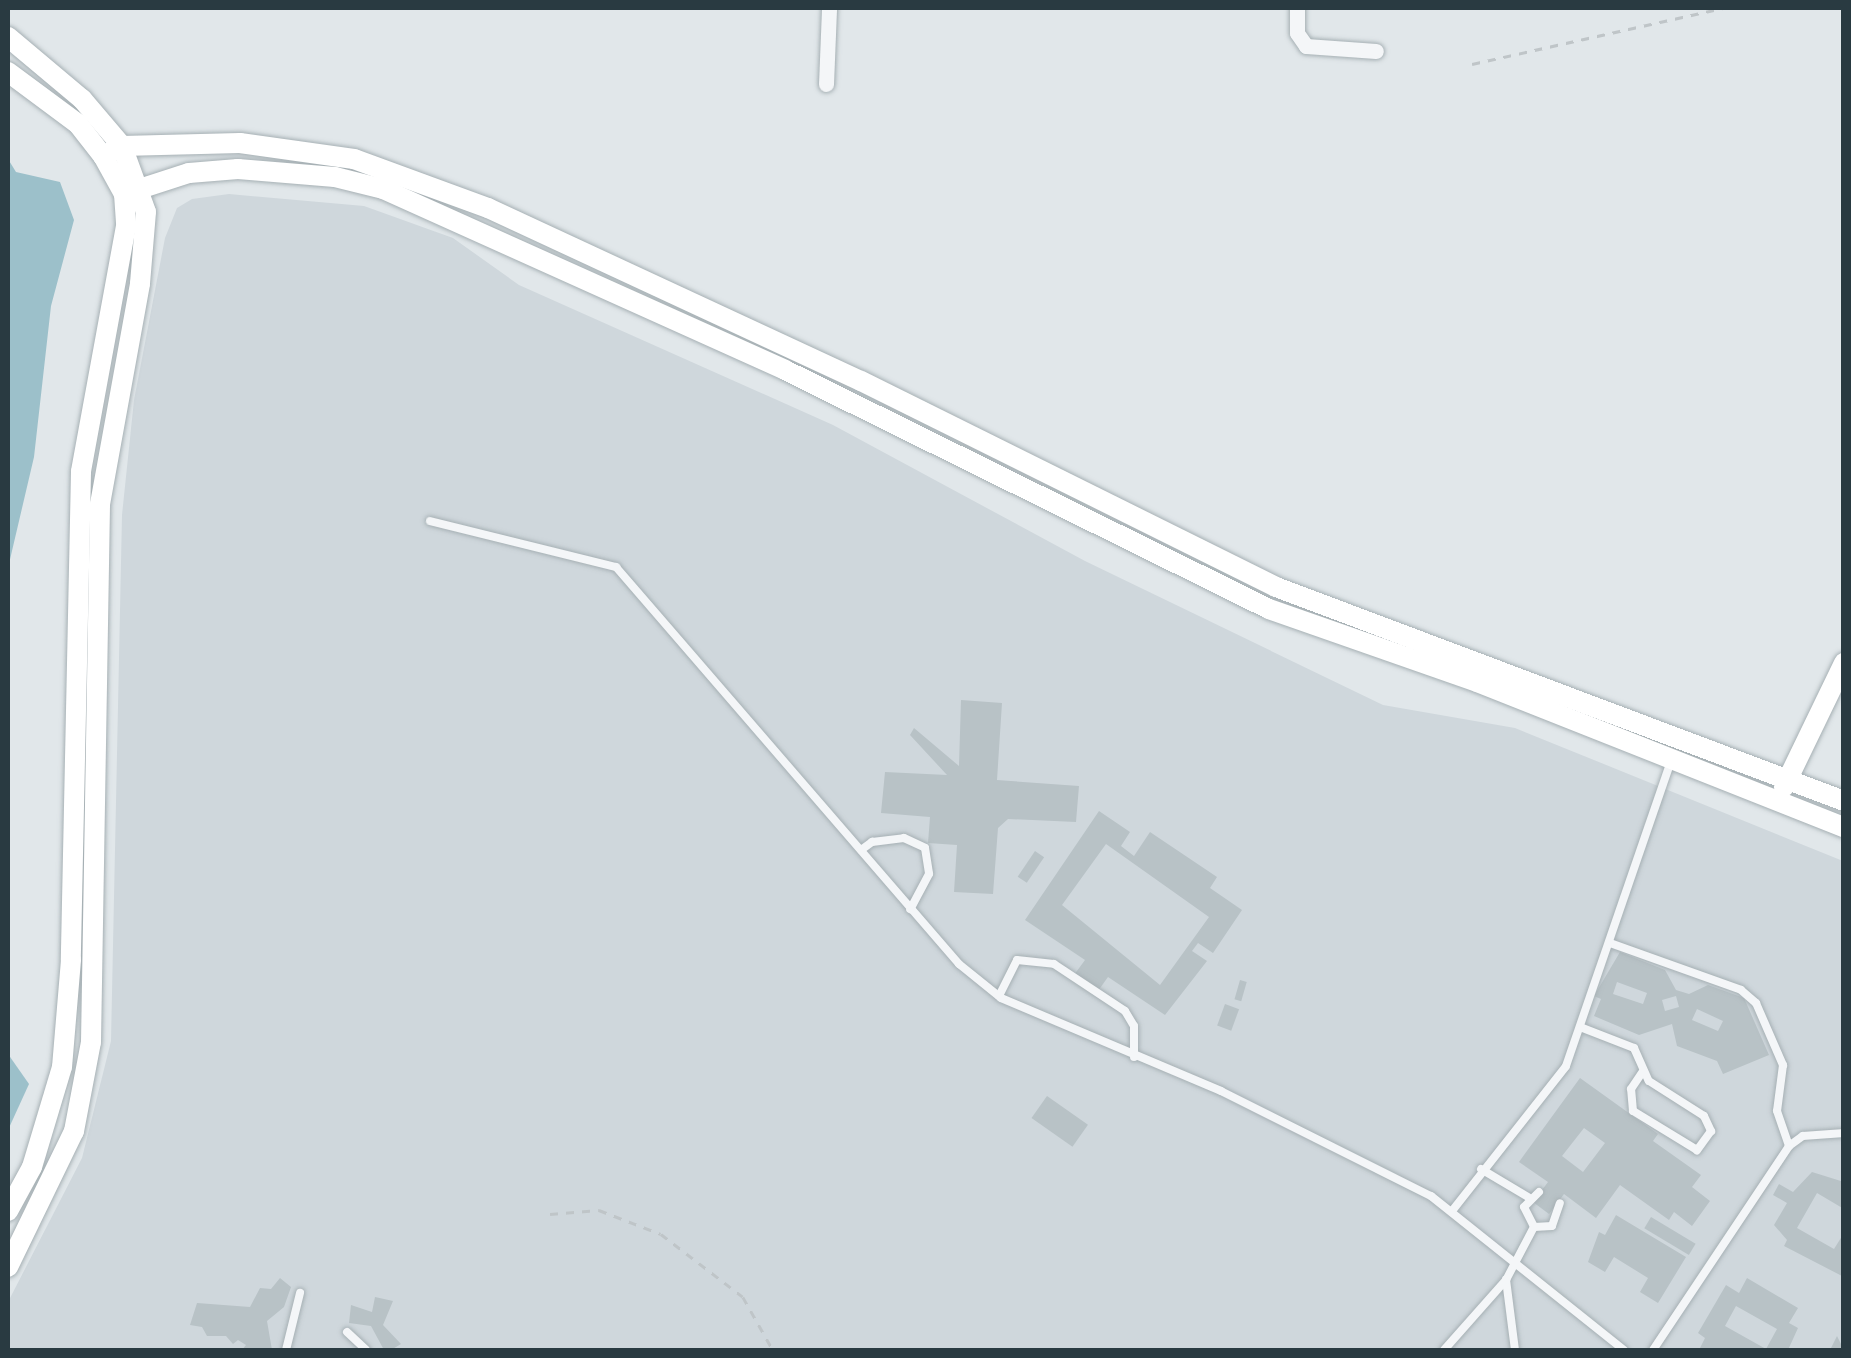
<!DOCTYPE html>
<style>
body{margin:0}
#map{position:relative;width:1851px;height:1358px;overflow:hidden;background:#e1e7ea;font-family:"Archivo Narrow",sans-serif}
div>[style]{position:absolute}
.built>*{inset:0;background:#cfd7dc}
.water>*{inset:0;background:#9cc0ca}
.building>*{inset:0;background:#b8c2c6;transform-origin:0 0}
.path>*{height:2.5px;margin-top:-1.25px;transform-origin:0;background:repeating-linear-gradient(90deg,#bfc5c8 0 8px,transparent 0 16px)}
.roads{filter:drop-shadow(0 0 2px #a6b0b4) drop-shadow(0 0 2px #a6b0b4)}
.lane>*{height:8px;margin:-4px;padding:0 4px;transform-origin:4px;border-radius:4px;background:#f4f6f8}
.street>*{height:15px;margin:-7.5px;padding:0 7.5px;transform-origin:7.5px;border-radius:7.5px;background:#f4f6f8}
.secondary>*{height:20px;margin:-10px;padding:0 10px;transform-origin:10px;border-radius:10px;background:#fff}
span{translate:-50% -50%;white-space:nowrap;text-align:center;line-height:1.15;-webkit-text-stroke:10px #f0f5f7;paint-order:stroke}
.frame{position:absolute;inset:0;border:10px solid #293a41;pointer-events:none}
</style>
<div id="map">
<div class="built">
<div style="clip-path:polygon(229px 194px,364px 206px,453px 238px,519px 285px,833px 425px,1085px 561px,1383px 705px,1515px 728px,1843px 861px,1843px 1350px,8px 1350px,8px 1302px,82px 1158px,111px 1041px,122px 515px,134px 400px,165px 238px,177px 208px,192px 199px)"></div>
</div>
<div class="water">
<div style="clip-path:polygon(8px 159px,16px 172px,60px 182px,74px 220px,51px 306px,34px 457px,8px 568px)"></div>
<div style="clip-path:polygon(8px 1054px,29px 1084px,8px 1130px)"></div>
</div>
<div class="building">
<div style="clip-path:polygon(961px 700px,1002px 703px,997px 780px,1079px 786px,1076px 822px,1008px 819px,998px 828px,993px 894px,954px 892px,957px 845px,928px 843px,930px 817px,881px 813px,885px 772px,947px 775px,910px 735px,914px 728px,959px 766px)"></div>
<div style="clip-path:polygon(evenodd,1099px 811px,1130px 832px,1121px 846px,1134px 856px,1150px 832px,1217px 877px,1210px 888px,1242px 910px,1213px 953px,1198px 943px,1192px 951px,1207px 961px,1165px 1015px,1108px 977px,1098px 991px,1074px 975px,1085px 960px,1025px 920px,1099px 811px,1106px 844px,1209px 917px,1160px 985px,1062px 905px,1106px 844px)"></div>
<div style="left:1035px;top:851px;width:11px;height:31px;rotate:34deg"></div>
<div style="clip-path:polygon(evenodd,1620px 952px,1665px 970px,1676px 990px,1689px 994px,1708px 985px,1744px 998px,1769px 1055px,1723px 1074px,1717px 1061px,1677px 1046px,1672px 1024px,1639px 1035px,1594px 1016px,1601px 999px,1594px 996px,1620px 952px,1617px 982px,1647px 993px,1643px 1004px,1613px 994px,1617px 982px,1620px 952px,1676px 996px,1679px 1007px,1665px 1011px,1662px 1000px,1676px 996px,1620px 952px,1697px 1009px,1723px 1021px,1718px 1031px,1692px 1020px,1697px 1009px)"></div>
<div style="left:1240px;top:980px;width:7px;height:20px;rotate:16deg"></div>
<div style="left:1225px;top:1004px;width:15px;height:23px;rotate:20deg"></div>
<div style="clip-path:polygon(evenodd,1580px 1078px,1658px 1134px,1653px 1141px,1701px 1175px,1692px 1187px,1710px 1201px,1692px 1226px,1674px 1212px,1669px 1220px,1620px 1185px,1596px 1218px,1564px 1194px,1549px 1214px,1533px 1202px,1548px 1182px,1519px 1162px,1580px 1078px,1584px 1128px,1605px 1143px,1583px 1172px,1562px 1156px,1584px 1128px)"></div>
<div style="left:1047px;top:1096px;width:50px;height:27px;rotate:35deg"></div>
<div style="clip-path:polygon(1812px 1172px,1844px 1182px,1844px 1209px,1817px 1193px,1797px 1228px,1834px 1249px,1844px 1233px,1842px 1276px,1784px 1246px,1787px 1240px,1774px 1225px,1787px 1203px,1773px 1195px,1779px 1184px,1793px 1192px)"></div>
<div style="clip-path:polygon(1616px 1215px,1686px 1257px,1658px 1303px,1640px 1292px,1648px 1278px,1614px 1257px,1605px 1272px,1588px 1262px,1599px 1232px,1605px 1235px)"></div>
<div style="left:1651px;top:1217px;width:52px;height:13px;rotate:31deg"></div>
<div style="clip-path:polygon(280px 1278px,291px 1287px,284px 1307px,267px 1321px,272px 1350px,242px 1350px,246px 1345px,238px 1340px,233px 1344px,226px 1336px,207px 1336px,202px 1327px,190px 1325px,197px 1303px,250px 1307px,260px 1288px,271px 1289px)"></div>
<div style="clip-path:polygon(evenodd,1747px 1278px,1798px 1308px,1789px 1323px,1798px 1328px,1788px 1350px,1700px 1348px,1705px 1338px,1698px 1333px,1726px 1285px,1739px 1293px,1747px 1278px,1736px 1306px,1777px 1329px,1766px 1349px,1725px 1326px,1736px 1306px)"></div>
<div style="clip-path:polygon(375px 1297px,393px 1301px,383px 1325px,401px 1344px,391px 1350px,384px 1350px,371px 1326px,349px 1323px,351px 1305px,372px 1312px)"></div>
<div style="clip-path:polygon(1837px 1336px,1844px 1350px,1830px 1350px)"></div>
</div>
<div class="path">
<div style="left:1472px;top:64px;width:257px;rotate:-12.6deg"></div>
<div style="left:550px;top:1214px;width:49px;rotate:-4.7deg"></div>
<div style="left:599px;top:1210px;width:66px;rotate:21.2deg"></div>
<div style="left:661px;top:1234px;width:103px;rotate:37.5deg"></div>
<div style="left:743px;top:1297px;width:61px;rotate:60.5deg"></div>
</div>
<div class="roads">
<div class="lane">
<div style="left:430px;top:521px;width:192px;rotate:13.9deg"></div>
<div style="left:616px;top:567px;width:525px;rotate:49.17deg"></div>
<div style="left:959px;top:964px;width:54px;rotate:39deg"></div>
<div style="left:1001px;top:998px;width:239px;rotate:22.9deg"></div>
<div style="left:1221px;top:1091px;width:235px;rotate:26.6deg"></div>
<div style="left:1431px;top:1196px;width:247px;rotate:38.6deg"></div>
<div style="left:861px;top:850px;width:14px;rotate:-36deg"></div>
<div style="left:872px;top:842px;width:32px;rotate:-7deg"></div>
<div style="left:904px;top:838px;width:23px;rotate:25deg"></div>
<div style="left:925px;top:848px;width:26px;rotate:81deg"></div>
<div style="left:929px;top:874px;width:40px;rotate:118deg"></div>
<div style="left:1610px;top:943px;width:139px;rotate:19.7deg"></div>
<div style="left:1741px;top:990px;width:20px;rotate:41deg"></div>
<div style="left:1756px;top:1003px;width:68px;rotate:66.5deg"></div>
<div style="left:1783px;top:1065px;width:46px;rotate:97.4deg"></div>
<div style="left:1777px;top:1111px;width:37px;rotate:71deg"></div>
<div style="left:999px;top:996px;width:40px;rotate:-63.4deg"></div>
<div style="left:1017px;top:960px;width:37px;rotate:6deg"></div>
<div style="left:1054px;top:964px;width:85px;rotate:33.5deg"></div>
<div style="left:1125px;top:1011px;width:17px;rotate:59deg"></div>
<div style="left:1134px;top:1026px;width:31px;rotate:90deg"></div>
<div style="left:1580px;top:1027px;width:58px;rotate:21.3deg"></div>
<div style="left:1634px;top:1048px;width:36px;rotate:66deg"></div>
<div style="left:1649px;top:1081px;width:65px;rotate:32.5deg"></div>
<div style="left:1704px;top:1116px;width:17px;rotate:65deg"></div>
<div style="left:1711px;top:1131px;width:24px;rotate:126deg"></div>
<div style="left:1697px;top:1150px;width:75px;rotate:-148.6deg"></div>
<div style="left:1633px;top:1111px;width:22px;rotate:-95deg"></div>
<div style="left:1631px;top:1089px;width:22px;rotate:-56deg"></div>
<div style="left:1481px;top:1169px;width:55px;rotate:30.8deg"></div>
<div style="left:1539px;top:1192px;width:21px;rotate:135deg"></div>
<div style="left:1524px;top:1207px;width:22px;rotate:63deg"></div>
<div style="left:1534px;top:1227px;width:18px;rotate:-3deg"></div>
<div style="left:1552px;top:1226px;width:24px;rotate:-71deg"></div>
<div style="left:1452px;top:1211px;width:184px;rotate:-51.8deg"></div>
<div style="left:1566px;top:1066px;width:325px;rotate:-71deg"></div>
<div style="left:347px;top:1332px;width:26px;rotate:43deg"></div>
<div style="left:286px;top:1350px;width:59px;rotate:-76.2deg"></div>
<div style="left:1444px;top:1350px;width:94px;rotate:-48.5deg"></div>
<div style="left:1515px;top:1350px;width:71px;rotate:-97.3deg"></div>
<div style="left:1506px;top:1280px;width:60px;rotate:-62.2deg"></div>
<div style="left:1653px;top:1350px;width:245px;rotate:-56.3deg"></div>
<div style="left:1789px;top:1146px;width:17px;rotate:-36deg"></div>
<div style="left:1803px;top:1136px;width:41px;rotate:-4.2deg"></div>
</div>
<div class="street">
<div style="left:1297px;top:8px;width:25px;rotate:90deg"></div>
<div style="left:1297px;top:33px;width:16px;rotate:55deg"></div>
<div style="left:1306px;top:46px;width:70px;rotate:4.1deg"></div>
<div style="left:826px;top:84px;width:76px;rotate:-87.7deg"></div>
</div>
<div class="secondary">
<div style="left:8px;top:37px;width:97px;rotate:40deg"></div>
<div style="left:82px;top:99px;width:62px;rotate:49.6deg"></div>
<div style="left:122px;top:146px;width:70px;rotate:70deg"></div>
<div style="left:146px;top:212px;width:72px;rotate:94.8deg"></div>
<div style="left:140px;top:284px;width:225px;rotate:100.3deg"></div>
<div style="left:100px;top:505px;width:537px;rotate:90.96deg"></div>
<div style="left:91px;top:1042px;width:91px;rotate:100.8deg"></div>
<div style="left:74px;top:1131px;width:151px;rotate:115.9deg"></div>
<div style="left:8px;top:72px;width:87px;rotate:36.6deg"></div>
<div style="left:78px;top:124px;width:41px;rotate:52deg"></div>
<div style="left:103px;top:156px;width:43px;rotate:61.1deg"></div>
<div style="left:124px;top:194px;width:32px;rotate:86deg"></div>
<div style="left:126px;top:226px;width:250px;rotate:100.4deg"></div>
<div style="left:81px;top:472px;width:488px;rotate:91.2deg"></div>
<div style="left:71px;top:960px;width:107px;rotate:94.8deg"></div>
<div style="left:62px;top:1067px;width:104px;rotate:106.7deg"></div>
<div style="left:32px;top:1167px;width:50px;rotate:118.6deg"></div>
<div style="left:103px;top:156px;width:21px;rotate:-28deg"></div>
<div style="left:122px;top:146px;width:118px;rotate:-1.5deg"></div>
<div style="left:240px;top:143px;width:115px;rotate:8deg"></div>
<div style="left:354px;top:159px;width:143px;rotate:20.1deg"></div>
<div style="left:488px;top:208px;width:411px;rotate:24.9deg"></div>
<div style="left:861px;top:381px;width:463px;rotate:26.4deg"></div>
<div style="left:1276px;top:587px;width:607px;rotate:20.64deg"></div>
<div style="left:124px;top:194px;width:68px;rotate:-17.9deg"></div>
<div style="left:189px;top:173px;width:49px;rotate:-4.7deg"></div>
<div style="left:238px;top:169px;width:97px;rotate:4.7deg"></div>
<div style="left:335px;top:177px;width:49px;rotate:14deg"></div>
<div style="left:383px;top:189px;width:441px;rotate:24.2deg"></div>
<div style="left:785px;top:370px;width:540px;rotate:26.28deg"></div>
<div style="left:1269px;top:609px;width:220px;rotate:19.3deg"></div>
<div style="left:1477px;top:682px;width:395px;rotate:21.6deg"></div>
<div style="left:1784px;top:787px;width:138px;rotate:-64.2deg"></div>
</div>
</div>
<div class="frame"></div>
</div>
